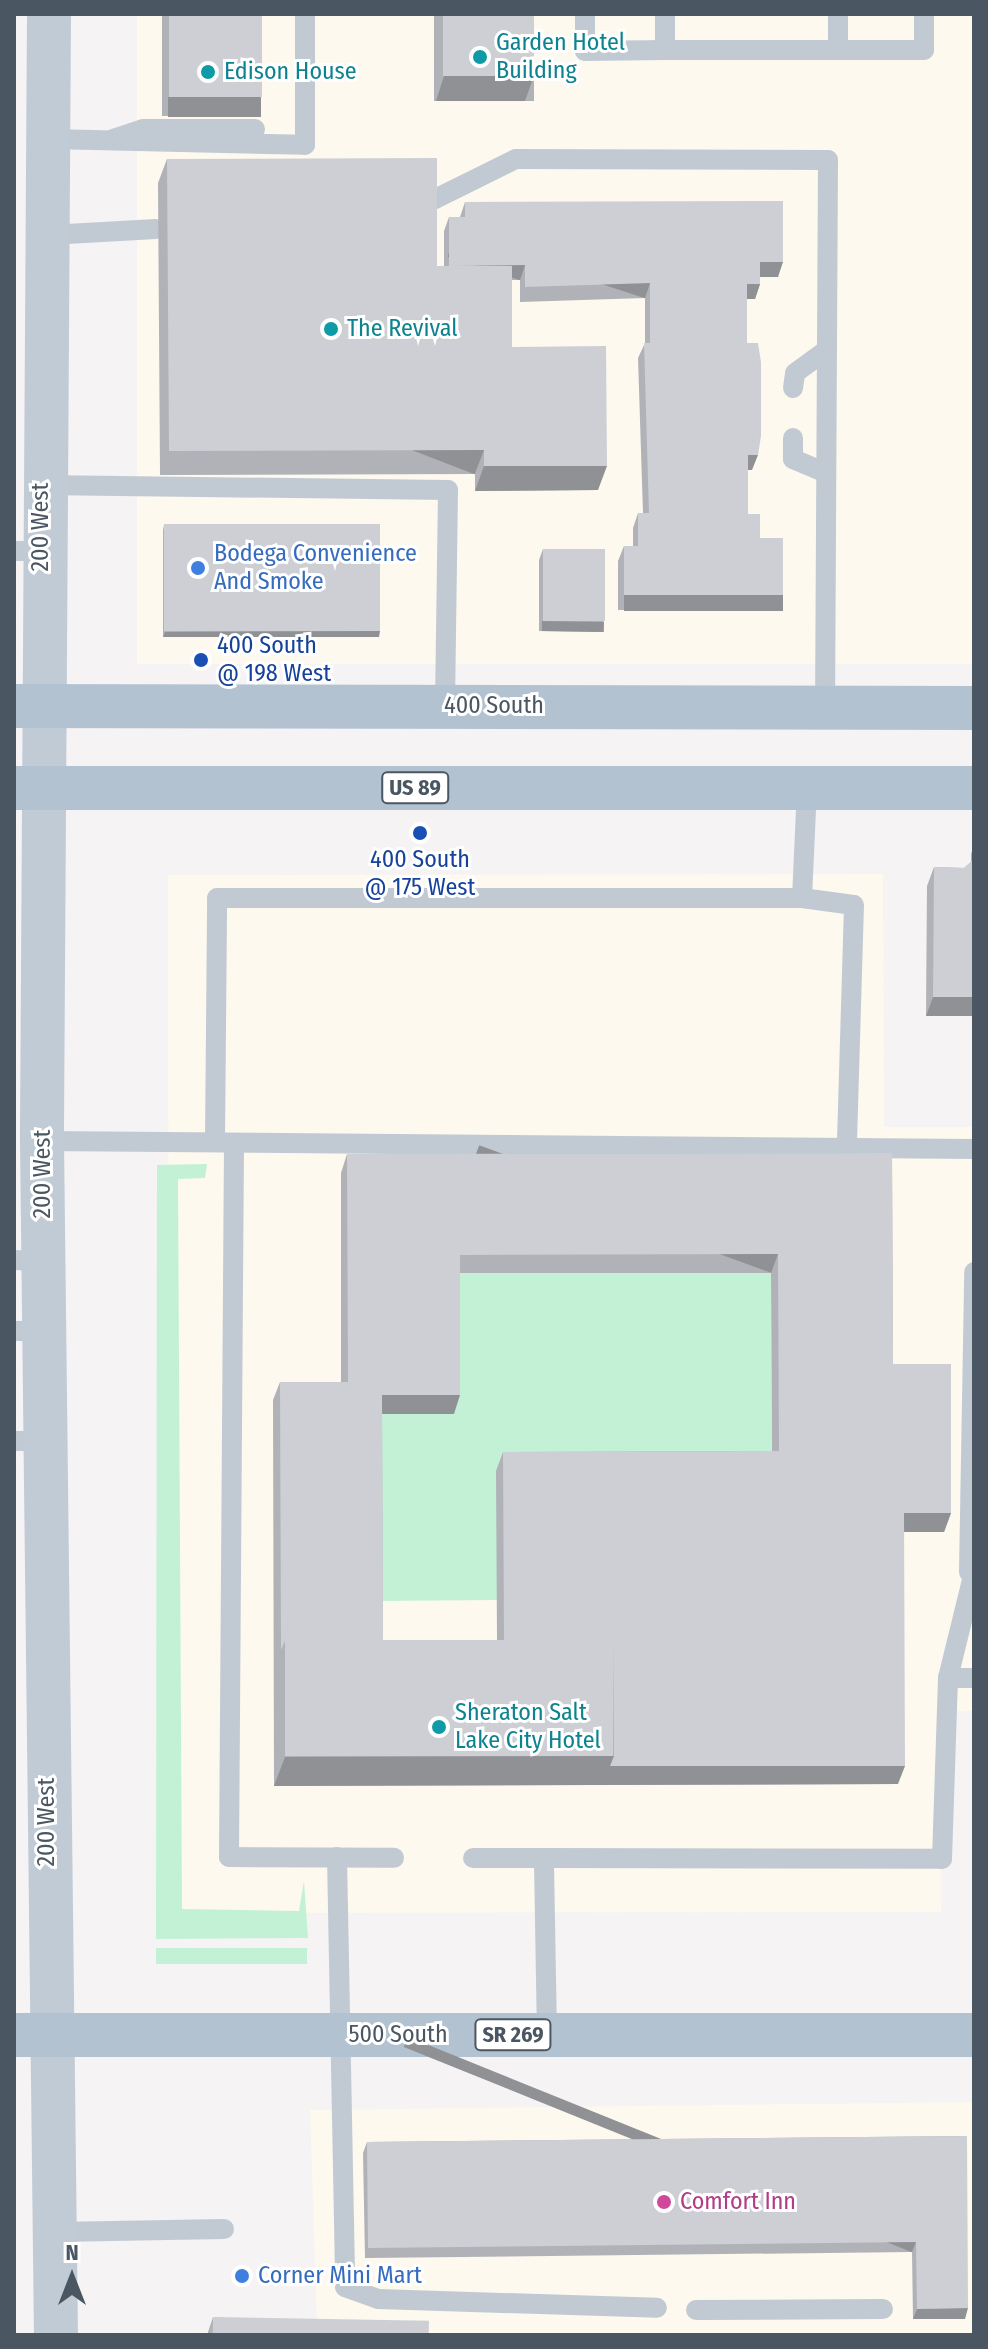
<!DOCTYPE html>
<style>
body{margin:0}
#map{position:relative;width:988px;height:2349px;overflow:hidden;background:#f5f3f3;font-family:"Fira Sans Condensed",sans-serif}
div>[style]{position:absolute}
.commercial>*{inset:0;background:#fdf9ef;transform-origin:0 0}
.green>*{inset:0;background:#c3f1d5;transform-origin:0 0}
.lane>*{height:20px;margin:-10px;padding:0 10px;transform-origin:10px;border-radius:10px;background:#c1cad2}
.secondary>*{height:44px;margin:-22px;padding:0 22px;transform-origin:22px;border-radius:22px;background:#c1cbd6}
.primary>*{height:44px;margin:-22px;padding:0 22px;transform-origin:22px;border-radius:22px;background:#b3c2d1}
.wall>*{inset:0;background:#b0b2b7;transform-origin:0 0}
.shaded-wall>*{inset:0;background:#909195;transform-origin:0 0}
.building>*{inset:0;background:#cdcfd5;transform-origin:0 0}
.dots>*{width:22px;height:22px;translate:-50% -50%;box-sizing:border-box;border:4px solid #fff;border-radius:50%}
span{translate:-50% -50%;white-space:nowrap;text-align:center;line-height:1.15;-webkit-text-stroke:6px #fff;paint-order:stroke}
.shield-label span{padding:2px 6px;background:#fff;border:2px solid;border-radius:6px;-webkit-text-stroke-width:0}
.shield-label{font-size:22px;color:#4a5661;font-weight:700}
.culture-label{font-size:24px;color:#0d838f}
.left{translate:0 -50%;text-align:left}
.street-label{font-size:24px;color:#4a5661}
.shop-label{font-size:24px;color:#366cbe}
.transit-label{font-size:24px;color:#164399}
.hotel-label{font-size:24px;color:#b23c85}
.frame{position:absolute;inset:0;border:16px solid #4a5661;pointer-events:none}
.north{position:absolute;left:32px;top:2237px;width:80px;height:80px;-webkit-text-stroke:6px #fff;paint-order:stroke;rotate:0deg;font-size:22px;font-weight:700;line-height:32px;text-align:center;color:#4a5661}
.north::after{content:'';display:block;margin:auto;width:28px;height:36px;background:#4a5661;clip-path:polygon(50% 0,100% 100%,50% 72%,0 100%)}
</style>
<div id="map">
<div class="commercial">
<div style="left:137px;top:14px;width:837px;height:650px"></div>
<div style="clip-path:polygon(883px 874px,884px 1127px,974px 1127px,974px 1711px,940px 1711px,941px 1912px,169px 1913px,168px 875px)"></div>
<div style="clip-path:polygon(974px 2102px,974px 2335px,153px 2335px,317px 2326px,310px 2110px)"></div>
</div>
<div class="green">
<div style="clip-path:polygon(207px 1164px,205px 1178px,178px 1179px,182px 1909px,299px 1911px,304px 1881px,308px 1938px,156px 1939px,157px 1165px)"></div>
<div style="clip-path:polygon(453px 1273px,771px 1273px,772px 1469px,497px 1600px,376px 1601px,375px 1414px,454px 1413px)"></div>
<div style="left:156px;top:1948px;width:151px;height:16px"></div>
</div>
<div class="lane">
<div style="left:585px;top:14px;width:37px;rotate:90deg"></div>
<div style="left:585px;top:51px;width:80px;rotate:-0.7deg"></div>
<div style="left:665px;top:14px;width:36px;rotate:90deg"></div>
<div style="left:665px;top:50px;width:259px"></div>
<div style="left:924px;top:50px;width:36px;rotate:-90deg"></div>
<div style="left:838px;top:48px;width:34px;rotate:-90deg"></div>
<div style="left:49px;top:139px;width:256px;rotate:1.3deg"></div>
<div style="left:305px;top:145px;width:131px;rotate:-90deg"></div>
<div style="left:113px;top:139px;width:32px;rotate:-18deg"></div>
<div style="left:143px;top:129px;width:112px"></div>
<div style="left:431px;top:201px;width:95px;rotate:-26.3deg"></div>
<div style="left:516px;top:159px;width:312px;rotate:0.2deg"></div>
<div style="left:828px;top:160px;width:547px;rotate:90.31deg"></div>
<div style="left:49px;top:235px;width:107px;rotate:-3.2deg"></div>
<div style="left:793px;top:388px;width:15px;rotate:-82deg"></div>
<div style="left:795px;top:373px;width:39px;rotate:-36deg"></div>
<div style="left:793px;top:438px;width:21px;rotate:90deg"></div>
<div style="left:793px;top:459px;width:36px;rotate:23deg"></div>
<div style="left:41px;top:485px;width:407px;rotate:0.7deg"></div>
<div style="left:448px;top:490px;width:216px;rotate:90.8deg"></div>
<div style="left:14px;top:551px;width:27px"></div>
<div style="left:802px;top:898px;width:110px;rotate:-87.4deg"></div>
<div style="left:42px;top:1141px;width:932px;rotate:0.49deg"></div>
<div style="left:215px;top:1142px;width:244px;rotate:-89.5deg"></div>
<div style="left:217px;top:898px;width:585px"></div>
<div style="left:802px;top:898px;width:52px;rotate:7.7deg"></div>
<div style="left:854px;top:905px;width:243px;rotate:91.7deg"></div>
<div style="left:234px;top:1143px;width:714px;rotate:90.4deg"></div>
<div style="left:229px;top:1857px;width:165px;rotate:0.3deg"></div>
<div style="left:14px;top:1260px;width:29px;rotate:2deg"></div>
<div style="left:14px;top:1331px;width:30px"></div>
<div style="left:14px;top:1441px;width:31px"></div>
<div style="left:969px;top:1572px;width:300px;rotate:-89deg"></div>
<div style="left:974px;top:1572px;width:109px;rotate:103.8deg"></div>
<div style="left:948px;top:1678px;width:26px"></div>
<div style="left:337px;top:1857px;width:430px;rotate:88.9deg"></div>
<div style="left:345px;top:2287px;width:35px;rotate:20deg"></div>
<div style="left:378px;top:2299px;width:279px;rotate:1.8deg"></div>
<div style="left:473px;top:1858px;width:71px"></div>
<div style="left:547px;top:2035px;width:177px;rotate:-91deg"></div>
<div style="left:544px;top:1858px;width:398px;rotate:0.1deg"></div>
<div style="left:942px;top:1859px;width:181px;rotate:-88.1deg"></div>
<div style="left:56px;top:2232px;width:168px;rotate:-1deg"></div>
<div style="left:696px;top:2310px;width:187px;rotate:-0.3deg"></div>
</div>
<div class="secondary">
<div style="left:49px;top:14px;width:1127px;rotate:90.36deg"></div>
<div style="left:42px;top:1141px;width:1194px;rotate:89.33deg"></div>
</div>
<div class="primary">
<div style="left:14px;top:706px;width:960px;rotate:0.12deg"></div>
<div style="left:14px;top:788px;width:960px"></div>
<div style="left:14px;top:2035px;width:960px"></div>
</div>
<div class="wall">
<div style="clip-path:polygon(162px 14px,262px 14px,261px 97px,254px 116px,162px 116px)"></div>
<div style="left:434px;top:14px;width:100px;height:87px"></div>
<div style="clip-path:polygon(167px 159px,437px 266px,444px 266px,444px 231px,449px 217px,460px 217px,465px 202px,778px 277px,760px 277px,760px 284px,755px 299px,747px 299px,747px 343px,752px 470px,748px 470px,748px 514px,760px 538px,783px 595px,777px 610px,618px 610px,618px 561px,624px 546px,633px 546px,633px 528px,638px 513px,643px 513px,638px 358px,645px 343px,645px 298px,520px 302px,520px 280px,512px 280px,512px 347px,598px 490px,475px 491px,475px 474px,160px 475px,158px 183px)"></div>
<div style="clip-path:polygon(164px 525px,379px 637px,163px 637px,163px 530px)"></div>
<div style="clip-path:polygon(543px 549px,604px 622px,600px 632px,539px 631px,539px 560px)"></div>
<div style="clip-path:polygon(974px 845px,974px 1016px,926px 1016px,927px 886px,934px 867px,964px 868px,971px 862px,971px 854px)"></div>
<div style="clip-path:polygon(evenodd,892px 1153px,893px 1364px,951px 1513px,944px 1532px,904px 1532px,898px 1784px,274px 1786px,273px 1400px,280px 1382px,341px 1382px,341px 1173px,347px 1154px,892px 1153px,460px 1273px,771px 1273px,772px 1451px,503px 1452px,496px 1471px,497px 1640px,383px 1640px,382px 1414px,454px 1414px,460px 1273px)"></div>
<div style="clip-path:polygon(967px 2136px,965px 2319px,913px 2319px,912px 2252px,365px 2258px,363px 2153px,367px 2142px)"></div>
<div style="clip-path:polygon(213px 2317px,429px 2335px,207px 2335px)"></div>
</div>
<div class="shaded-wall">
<div style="clip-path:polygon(444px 76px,534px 76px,525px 101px,436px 101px)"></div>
<div style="left:168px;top:97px;width:93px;height:20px"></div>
<div style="clip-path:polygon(760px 262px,783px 262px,778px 277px,755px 277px)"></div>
<div style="left:525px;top:265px;width:16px;height:76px;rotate:108deg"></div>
<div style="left:650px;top:283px;width:16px;height:125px;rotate:108deg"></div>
<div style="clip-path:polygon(747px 284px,760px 284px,755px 299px,741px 299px)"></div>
<div style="left:484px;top:450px;width:26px;height:315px;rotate:111deg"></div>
<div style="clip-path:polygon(748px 455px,758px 455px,752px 470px,743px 470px)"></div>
<div style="clip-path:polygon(484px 466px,607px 466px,598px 490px,475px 491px)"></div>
<div style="left:624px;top:595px;width:159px;height:16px"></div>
<div style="left:542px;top:621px;width:62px;height:10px;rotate:1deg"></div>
<div style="clip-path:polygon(380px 631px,379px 637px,163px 637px,165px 632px)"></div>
<div style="clip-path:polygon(933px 997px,974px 997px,974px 1016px,926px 1016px)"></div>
<div style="left:778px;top:1254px;width:20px;height:318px;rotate:110deg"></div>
<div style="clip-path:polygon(382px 1395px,460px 1395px,454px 1414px,375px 1414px)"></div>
<div style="clip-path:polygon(904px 1513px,951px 1513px,944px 1532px,897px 1532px)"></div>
<div style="clip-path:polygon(614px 1756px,905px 1766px,898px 1784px,274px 1786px,285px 1757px)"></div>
<div style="left:916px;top:2242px;width:11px;height:548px;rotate:112deg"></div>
<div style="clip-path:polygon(968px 2308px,965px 2319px,913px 2319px,917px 2309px)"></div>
</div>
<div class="building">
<div style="left:169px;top:14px;width:93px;height:83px"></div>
<div style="left:443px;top:14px;width:91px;height:62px"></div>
<div style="clip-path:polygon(437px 158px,437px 266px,512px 266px,512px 347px,606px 346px,607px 466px,484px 466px,484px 450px,169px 451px,167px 159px)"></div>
<div style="clip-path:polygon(783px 201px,783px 262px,760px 262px,760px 284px,747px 284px,747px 343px,758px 343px,761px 362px,761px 436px,758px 455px,748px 455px,748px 514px,760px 514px,760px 538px,783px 538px,783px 595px,624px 595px,624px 546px,638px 546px,638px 513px,649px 513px,644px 343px,650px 343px,650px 283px,525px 287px,525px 265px,449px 266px,449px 217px,465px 217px,465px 202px)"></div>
<div style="left:380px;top:524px;width:107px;height:216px;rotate:90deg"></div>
<div style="left:543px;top:549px;width:62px;height:72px"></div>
<div style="clip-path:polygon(974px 859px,974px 997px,933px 997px,934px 867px,964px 868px)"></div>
<div style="clip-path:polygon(892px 1153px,893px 1364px,951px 1364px,951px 1513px,904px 1513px,905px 1766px,610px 1766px,614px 1756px,613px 1640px,504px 1640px,503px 1452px,779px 1451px,778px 1254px,460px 1255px,460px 1395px,382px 1395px,383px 1640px,285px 1641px,281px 1650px,280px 1382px,348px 1382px,347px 1154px)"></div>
<div style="left:613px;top:1640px;width:116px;height:328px;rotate:90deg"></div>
<div style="clip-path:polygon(967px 2136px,968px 2308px,917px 2309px,916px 2242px,368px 2248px,367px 2142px)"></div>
<div style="left:213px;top:2317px;width:216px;height:18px;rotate:1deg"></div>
</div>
<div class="dots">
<div style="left:480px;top:57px;background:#0f9aa8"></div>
<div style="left:208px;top:72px;background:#0f9aa8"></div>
<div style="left:331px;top:329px;background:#0f9aa8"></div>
<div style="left:198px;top:568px;background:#3f7fe0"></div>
<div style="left:201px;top:660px;background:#1a4fb4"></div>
<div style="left:420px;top:833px;background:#1a4fb4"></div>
<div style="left:439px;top:1727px;background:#0f9aa8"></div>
<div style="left:664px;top:2202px;background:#d1479c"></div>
<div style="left:242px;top:2276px;background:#3f7fe0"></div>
</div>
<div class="shield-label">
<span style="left:415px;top:788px">US 89</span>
<span style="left:513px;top:2035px">SR 269</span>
</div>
<div class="culture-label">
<span class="left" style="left:496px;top:57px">Garden Hotel<br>Building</span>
<span class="left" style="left:224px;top:72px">Edison House</span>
<span class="left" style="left:347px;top:329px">The Revival</span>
<span class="left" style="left:455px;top:1727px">Sheraton Salt<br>Lake City Hotel</span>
</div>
<div class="street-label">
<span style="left:41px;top:527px;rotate:-90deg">200 West</span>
<span style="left:494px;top:706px">400 South</span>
<span style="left:43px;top:1174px;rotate:-90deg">200 West</span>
<span style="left:47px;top:1822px;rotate:-90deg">200 West</span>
<span style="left:398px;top:2035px">500 South</span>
</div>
<div class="shop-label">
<span class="left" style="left:214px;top:568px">Bodega Convenience<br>And Smoke</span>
<span class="left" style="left:258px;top:2276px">Corner Mini Mart</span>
</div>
<div class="transit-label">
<span class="left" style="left:217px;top:660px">400 South<br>@ 198 West</span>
<span style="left:420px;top:874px">400 South<br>@ 175 West</span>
</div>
<div class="hotel-label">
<span class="left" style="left:680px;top:2202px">Comfort Inn</span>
</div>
<div class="frame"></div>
<div class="north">N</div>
</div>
